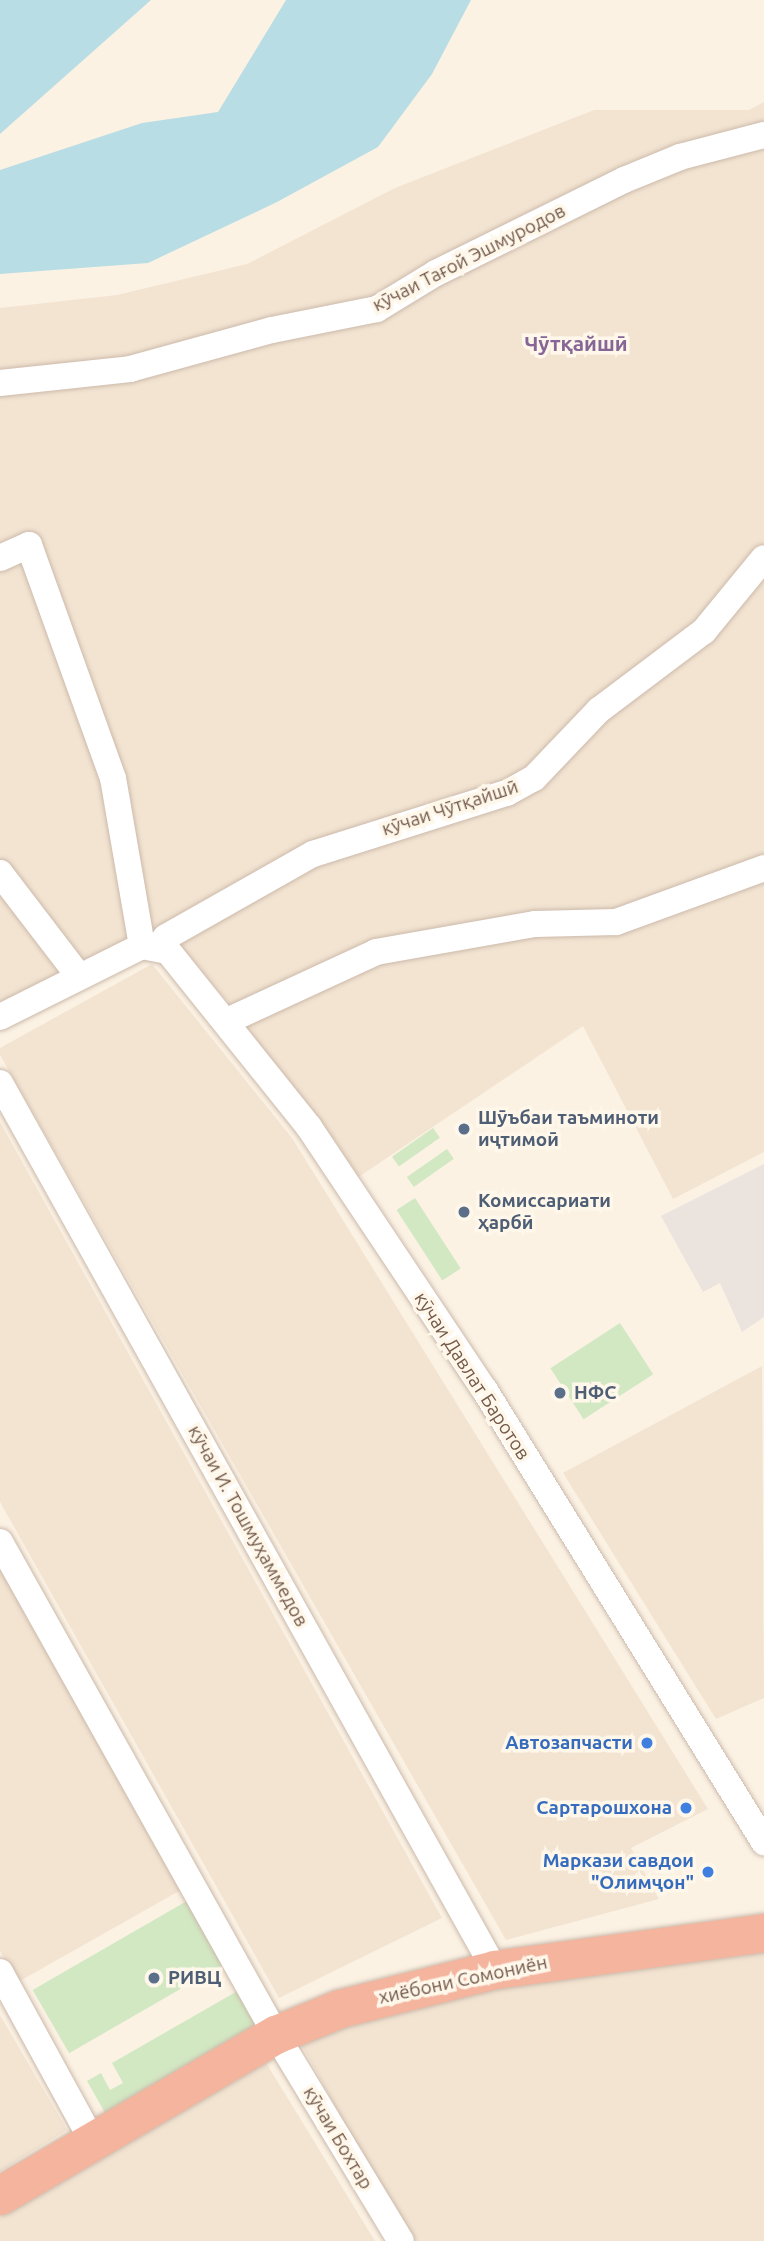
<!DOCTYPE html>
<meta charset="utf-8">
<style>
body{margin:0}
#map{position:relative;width:764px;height:2241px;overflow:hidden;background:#fbf2e4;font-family:Ubuntu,sans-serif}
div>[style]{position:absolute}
.residential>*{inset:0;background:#f3e4d2}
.industrial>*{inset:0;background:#ebe4de}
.green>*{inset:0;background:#d2e8c3;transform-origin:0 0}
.water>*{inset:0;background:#b9dde4}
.roads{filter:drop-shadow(0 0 2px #ccbaab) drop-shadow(0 0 2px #ccbaab)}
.minor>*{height:26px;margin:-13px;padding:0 13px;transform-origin:13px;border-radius:13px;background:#fff}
.highway>*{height:38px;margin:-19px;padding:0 19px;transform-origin:19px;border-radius:19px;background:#f4b49d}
.dots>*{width:19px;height:19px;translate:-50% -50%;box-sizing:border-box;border:4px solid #fef7ea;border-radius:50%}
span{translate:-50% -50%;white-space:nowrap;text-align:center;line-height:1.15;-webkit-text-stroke:7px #fef7ea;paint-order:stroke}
.street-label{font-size:19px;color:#73594a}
.service-label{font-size:19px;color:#4e5e75;font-weight:700}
.left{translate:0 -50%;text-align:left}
.shop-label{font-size:19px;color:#366cbe;font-weight:700}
.right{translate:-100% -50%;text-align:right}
.neighbourhood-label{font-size:21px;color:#866696;font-weight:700}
</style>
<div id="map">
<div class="residential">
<div style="clip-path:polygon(764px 102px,764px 1152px,673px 1199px,583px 1026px,357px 1178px,231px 1005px,162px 929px,0 1017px,0 308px,117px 295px,247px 264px,395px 188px,594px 110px,749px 110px)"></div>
<div style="clip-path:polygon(152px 964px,292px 1138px,708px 1809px,631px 1848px,659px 1899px,506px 1940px,0 1055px,0 1048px)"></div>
<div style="clip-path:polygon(0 1122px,442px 1918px,279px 1998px,0 1502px)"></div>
<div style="clip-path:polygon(762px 1366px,764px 1698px,716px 1719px,563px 1473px)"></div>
<div style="clip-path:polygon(0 1568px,181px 1890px,18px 1982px,0 1951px)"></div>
<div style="clip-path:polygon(764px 1946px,764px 2241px,409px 2241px,299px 2040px,391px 2006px)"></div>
<div style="clip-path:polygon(0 2015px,67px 2130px,0 2171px)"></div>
<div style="clip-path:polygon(265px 2061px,375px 2241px,0 2241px,0 2218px)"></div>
</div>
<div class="industrial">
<div style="clip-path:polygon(764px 1164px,764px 1317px,742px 1332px,720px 1283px,703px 1292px,661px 1216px)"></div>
</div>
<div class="green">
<div style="left:433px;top:1128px;width:12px;height:50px;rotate:55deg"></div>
<div style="left:447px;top:1149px;width:12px;height:49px;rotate:55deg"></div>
<div style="left:415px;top:1198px;width:84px;height:22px;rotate:57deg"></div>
<div style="left:620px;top:1323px;width:61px;height:83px;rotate:57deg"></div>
<div style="left:192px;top:1898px;width:73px;height:184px;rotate:60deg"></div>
<div style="clip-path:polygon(241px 1989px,264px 2028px,108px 2118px,87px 2081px,101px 2073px,110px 2090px,123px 2083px,112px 2063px)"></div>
</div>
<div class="water">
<div style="clip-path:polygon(0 0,151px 0,0 134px)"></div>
<div style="clip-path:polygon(286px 0,471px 0,432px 74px,378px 147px,277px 202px,148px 263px,0 274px,0 170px,142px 123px,218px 112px)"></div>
</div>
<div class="roads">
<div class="minor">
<div style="left:0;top:383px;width:131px;rotate:-6.1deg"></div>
<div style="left:130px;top:369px;width:147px;rotate:-15.4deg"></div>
<div style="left:272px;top:330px;width:107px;rotate:-11.3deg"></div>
<div style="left:377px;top:309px;width:69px;rotate:-31.4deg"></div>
<div style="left:436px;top:273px;width:210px;rotate:-26.3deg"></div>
<div style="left:624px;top:180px;width:61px;rotate:-22.3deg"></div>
<div style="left:680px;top:157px;width:87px;rotate:-14.7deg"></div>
<div style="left:0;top:558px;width:32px;rotate:-24deg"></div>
<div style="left:29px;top:545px;width:248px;rotate:70.2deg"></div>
<div style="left:113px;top:778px;width:170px;rotate:80.2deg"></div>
<div style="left:0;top:873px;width:128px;rotate:52.6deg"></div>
<div style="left:159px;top:946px;width:11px;rotate:-52deg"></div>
<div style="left:166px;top:937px;width:169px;rotate:-29.5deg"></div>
<div style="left:313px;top:854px;width:203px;rotate:-17.5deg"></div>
<div style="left:507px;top:793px;width:31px;rotate:-29deg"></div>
<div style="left:534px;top:778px;width:94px;rotate:-46.3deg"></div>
<div style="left:599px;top:710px;width:131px;rotate:-37deg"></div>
<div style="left:704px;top:631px;width:94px;rotate:-50.6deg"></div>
<div style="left:0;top:1017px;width:159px;rotate:-26.6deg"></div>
<div style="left:142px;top:946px;width:26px;rotate:11deg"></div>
<div style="left:168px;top:951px;width:226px;rotate:51.3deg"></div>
<div style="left:309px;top:1127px;width:315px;rotate:56.3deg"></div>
<div style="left:484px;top:1389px;width:533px;rotate:58.28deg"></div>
<div style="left:227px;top:1021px;width:164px;rotate:-24.8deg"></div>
<div style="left:376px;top:952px;width:161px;rotate:-10deg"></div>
<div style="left:535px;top:924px;width:81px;rotate:-1.4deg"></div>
<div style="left:616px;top:922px;width:158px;rotate:-20deg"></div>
<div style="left:0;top:1083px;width:1016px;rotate:60.84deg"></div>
<div style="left:0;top:1542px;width:565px;rotate:60.76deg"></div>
<div style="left:276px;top:2035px;width:241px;rotate:58.8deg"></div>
<div style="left:0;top:1972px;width:194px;rotate:61.3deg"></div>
</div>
<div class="highway">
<div style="left:0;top:2196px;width:320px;rotate:-30.3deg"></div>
<div style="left:276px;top:2035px;width:69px;rotate:-22.1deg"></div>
<div style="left:340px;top:2009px;width:160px;rotate:-14.1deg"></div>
<div style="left:495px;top:1970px;width:272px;rotate:-7.8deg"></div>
</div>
</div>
<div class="dots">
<div style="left:464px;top:1129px;background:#5c6f8a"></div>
<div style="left:464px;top:1212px;background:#5c6f8a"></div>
<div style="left:560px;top:1393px;background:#5c6f8a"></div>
<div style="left:647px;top:1743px;background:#3f7fe0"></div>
<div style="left:686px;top:1808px;background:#3f7fe0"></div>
<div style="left:708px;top:1872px;background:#3f7fe0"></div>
<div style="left:154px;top:1978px;background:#5c6f8a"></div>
</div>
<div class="street-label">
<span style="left:469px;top:258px;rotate:-27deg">кӯчаи Тағой Эшмуродов</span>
<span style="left:450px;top:808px;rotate:-18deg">кӯчаи Чӯтқайшӣ</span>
<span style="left:472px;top:1376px;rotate:57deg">кӯчаи Давлат Баротов</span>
<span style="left:248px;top:1526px;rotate:61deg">кӯчаи И. Тошмуҳаммедов</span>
<span style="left:463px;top:1980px;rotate:-12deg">хиёбони Сомониён</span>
<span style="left:338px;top:2138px;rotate:59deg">кӯчаи Бохтар</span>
</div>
<div class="service-label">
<span class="left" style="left:478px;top:1129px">Шӯъбаи таъминоти<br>иҷтимоӣ</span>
<span class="left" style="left:478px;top:1212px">Комиссариати<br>ҳарбӣ</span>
<span class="left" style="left:574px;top:1393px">НФС</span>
<span class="left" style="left:168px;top:1978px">РИВЦ</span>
</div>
<div class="shop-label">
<span class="right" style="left:633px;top:1743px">Автозапчасти</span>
<span class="right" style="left:672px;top:1808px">Сартарошхона</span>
<span class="right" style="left:694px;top:1872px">Маркази савдои<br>"Олимҷон"</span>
</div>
<div class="neighbourhood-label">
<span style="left:576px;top:343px">Чӯтқайшӣ</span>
</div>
</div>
